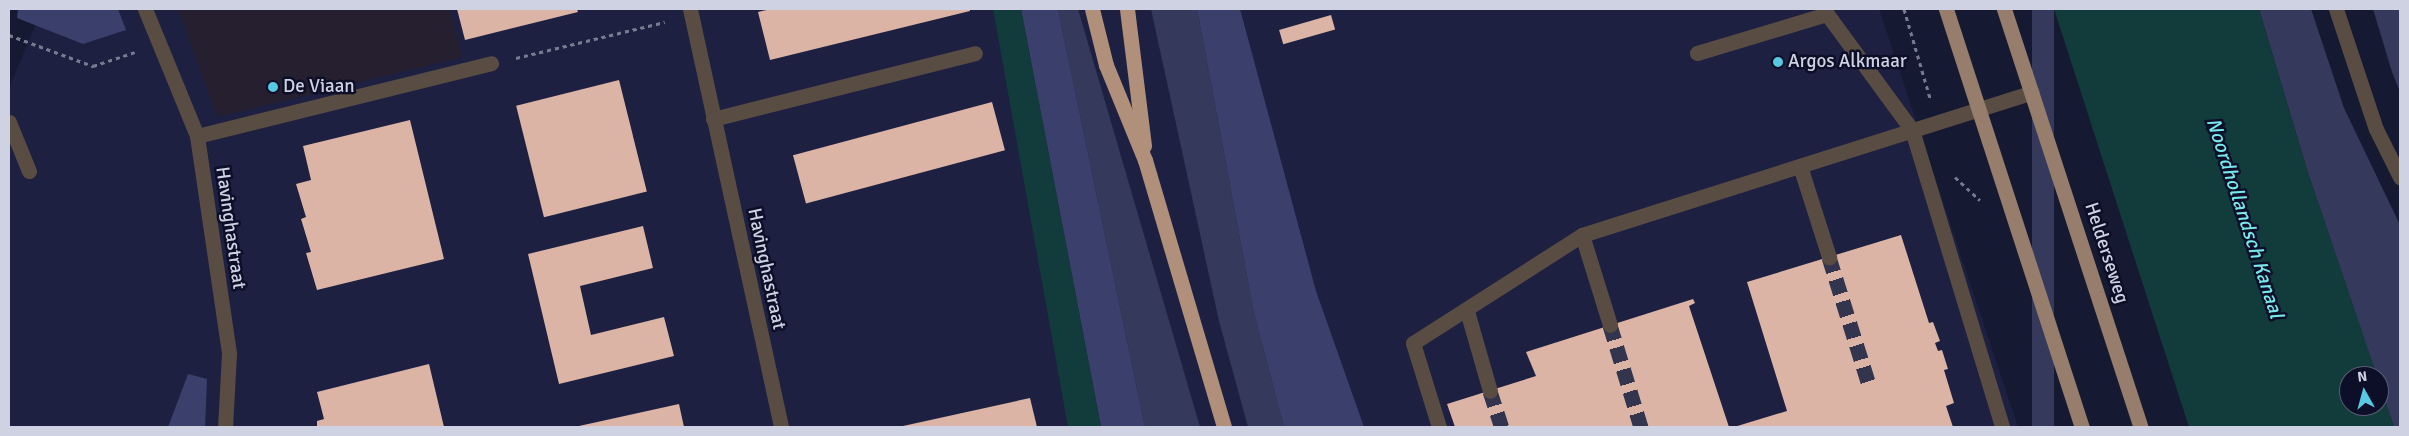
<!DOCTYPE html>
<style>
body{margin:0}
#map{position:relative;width:2409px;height:436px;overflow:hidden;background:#161932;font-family:Signika,sans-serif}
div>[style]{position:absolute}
.built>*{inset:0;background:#1d2040}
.education>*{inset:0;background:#251f2f}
.green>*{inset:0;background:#353a5c;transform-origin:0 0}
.forest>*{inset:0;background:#3a3f6b}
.water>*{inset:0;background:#123b3b}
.building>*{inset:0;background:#dbb4a5;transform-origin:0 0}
.minor-tunnel>*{height:15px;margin-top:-7.5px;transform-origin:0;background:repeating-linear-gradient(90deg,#32354d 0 15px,transparent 0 23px)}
.path>*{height:3px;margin-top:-1.5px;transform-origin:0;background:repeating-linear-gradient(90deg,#777b8f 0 4px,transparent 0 8px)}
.minor>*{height:15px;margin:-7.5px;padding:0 7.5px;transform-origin:7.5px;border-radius:7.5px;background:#594c43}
.major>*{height:15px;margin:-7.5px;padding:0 7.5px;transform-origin:7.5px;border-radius:7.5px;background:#977d6b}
.highway>*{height:15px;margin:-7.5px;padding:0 7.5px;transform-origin:7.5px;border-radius:7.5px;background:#b0907a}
.dots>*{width:14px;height:14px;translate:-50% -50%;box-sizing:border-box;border:2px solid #0d0f28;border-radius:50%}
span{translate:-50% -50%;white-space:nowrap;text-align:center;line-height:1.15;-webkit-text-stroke:5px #0d0f28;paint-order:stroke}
.poi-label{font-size:19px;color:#ced2e3}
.left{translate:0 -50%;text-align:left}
.street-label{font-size:19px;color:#ced2e3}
.water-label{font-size:20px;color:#78eaec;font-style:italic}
.frame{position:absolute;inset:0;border:10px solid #ced2e3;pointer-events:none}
.north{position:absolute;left:2339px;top:366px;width:50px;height:50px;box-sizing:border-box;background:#0d0f28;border:1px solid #5a5d73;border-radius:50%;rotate:353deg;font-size:14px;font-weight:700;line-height:20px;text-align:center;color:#ced2e3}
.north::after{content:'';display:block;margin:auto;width:18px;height:22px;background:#58c9e3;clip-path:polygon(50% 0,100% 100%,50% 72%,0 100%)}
</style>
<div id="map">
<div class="built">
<div style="clip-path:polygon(42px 9px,1879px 9px,2018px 427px,9px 427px,9px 88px)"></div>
</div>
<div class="education">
<div style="clip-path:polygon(178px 9px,450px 9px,462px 57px,217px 117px)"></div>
</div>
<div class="green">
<div style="clip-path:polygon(1058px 9px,1078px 9px,1200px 427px,1145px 427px)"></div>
<div style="clip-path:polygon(1151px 9px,1197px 9px,1254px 314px,1284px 427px,1248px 427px,1219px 321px)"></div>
<div style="left:2032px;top:9px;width:22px;height:439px"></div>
<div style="clip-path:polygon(2259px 9px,2311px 9px,2344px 108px,2400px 225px,2400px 427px,2394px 427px,2307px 170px)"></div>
<div style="clip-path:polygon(2373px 9px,2400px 9px,2400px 92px,2392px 72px)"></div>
</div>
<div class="forest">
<div style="clip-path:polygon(18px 9px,118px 9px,126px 30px,83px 44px,17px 18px)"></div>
<div style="clip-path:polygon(1021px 9px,1058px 9px,1145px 427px,1101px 427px)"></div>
<div style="clip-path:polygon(1197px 9px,1240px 9px,1316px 291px,1364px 427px,1284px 427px,1254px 314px)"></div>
<div style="clip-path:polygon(188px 374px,207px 379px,205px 427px,168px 427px)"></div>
</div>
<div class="water">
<div style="clip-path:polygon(993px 9px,1021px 9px,1101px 427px,1068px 427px)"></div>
<div style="clip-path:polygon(2054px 9px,2259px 9px,2307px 170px,2377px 376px,2349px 376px,2349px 406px,2379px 406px,2379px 382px,2394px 427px,2189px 427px)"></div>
</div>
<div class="building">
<div style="clip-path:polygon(457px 9px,577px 9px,578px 12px,465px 40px)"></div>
<div style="clip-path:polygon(771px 9px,970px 9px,970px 11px,770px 60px,758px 12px)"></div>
<div style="left:1331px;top:15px;width:15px;height:54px;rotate:74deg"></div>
<div style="left:619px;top:80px;width:115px;height:106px;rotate:76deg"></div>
<div style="left:992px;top:102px;width:50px;height:206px;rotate:75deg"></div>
<div style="clip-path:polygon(410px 120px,444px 259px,317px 290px,306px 253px,311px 252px,301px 219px,306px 217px,296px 184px,311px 180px,303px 146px)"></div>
<div style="clip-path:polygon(643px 226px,653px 268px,580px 286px,591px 335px,664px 317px,674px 356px,559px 384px,528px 254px)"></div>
<div style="clip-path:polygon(1901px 235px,1929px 323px,1933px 322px,1940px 341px,1935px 343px,1938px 351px,1942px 350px,1948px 369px,1944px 370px,1954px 403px,1946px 406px,1953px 427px,1734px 427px,1787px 411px,1747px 282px)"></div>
<div style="clip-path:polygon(1693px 299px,1695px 303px,1689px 306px,1729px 427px,1455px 427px,1447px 404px,1536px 376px,1526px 352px)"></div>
<div style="clip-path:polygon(429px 364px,444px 427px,317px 427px,317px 421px,324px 419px,317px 392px)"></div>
<div style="clip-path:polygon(1030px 398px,1037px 427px,903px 427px,903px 426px)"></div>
<div style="clip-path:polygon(679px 404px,684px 427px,579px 427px,579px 426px)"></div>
</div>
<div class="minor-tunnel">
<div style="left:1829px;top:257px;width:137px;rotate:72.6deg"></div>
<div style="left:1610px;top:325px;width:107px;rotate:73.1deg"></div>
<div style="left:1490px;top:391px;width:38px;rotate:72deg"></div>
</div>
<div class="path">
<div style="left:1904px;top:9px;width:93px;rotate:73.7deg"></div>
<div style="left:9px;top:35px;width:90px;rotate:20.3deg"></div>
<div style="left:93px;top:66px;width:44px;rotate:-18.4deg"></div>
<div style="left:516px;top:58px;width:153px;rotate:-13.6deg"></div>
<div style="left:1955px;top:177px;width:34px;rotate:43deg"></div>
</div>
<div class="minor">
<div style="left:145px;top:9px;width:137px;rotate:67.7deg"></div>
<div style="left:197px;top:136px;width:220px;rotate:81.6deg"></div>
<div style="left:229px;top:354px;width:73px;rotate:93.1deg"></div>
<div style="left:690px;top:9px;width:428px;rotate:77.7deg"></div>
<div style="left:2336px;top:9px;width:126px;rotate:71.6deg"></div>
<div style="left:2376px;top:129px;width:54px;rotate:63.4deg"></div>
<div style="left:1697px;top:53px;width:136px;rotate:-16.7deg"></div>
<div style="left:1827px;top:14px;width:144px;rotate:53.8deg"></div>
<div style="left:1912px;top:130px;width:310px;rotate:73.1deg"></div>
<div style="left:713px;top:119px;width:270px;rotate:-14.1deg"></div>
<div style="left:9px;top:122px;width:53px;rotate:67.8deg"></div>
<div style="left:197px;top:136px;width:303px;rotate:-13.9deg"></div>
<div style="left:1800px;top:166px;width:96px;rotate:72.3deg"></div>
<div style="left:1582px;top:235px;width:94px;rotate:72.7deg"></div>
<div style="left:1467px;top:311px;width:83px;rotate:74deg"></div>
<div style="left:1439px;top:427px;width:88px;rotate:-107.2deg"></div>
<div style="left:1413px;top:343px;width:201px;rotate:-32.6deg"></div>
<div style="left:1582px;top:235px;width:472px;rotate:-17.6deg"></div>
</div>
<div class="major">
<div style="left:1946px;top:9px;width:440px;rotate:72deg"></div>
<div style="left:2004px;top:9px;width:440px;rotate:71.9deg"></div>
</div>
<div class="highway">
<div style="left:1092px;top:9px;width:58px;rotate:76deg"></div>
<div style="left:1106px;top:65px;width:103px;rotate:67.7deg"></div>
<div style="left:1145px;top:160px;width:278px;rotate:73.5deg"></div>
<div style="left:1127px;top:9px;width:138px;rotate:82.9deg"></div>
</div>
<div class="dots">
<div style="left:1778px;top:62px;background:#58c9e3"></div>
<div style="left:273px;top:87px;background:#58c9e3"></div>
</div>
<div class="poi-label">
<span class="left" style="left:1788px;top:62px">Argos Alkmaar</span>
<span class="left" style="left:283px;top:87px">De Viaan</span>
</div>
<div class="street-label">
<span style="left:230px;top:228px;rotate:82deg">Havinghastraat</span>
<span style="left:2106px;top:253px;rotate:72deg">Helderseweg</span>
<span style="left:766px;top:269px;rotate:78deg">Havinghastraat</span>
</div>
<div class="water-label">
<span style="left:2245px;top:218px;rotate:72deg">Noordhollandsch Kanaal</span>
</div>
<div class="frame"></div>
<div class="north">N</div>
</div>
